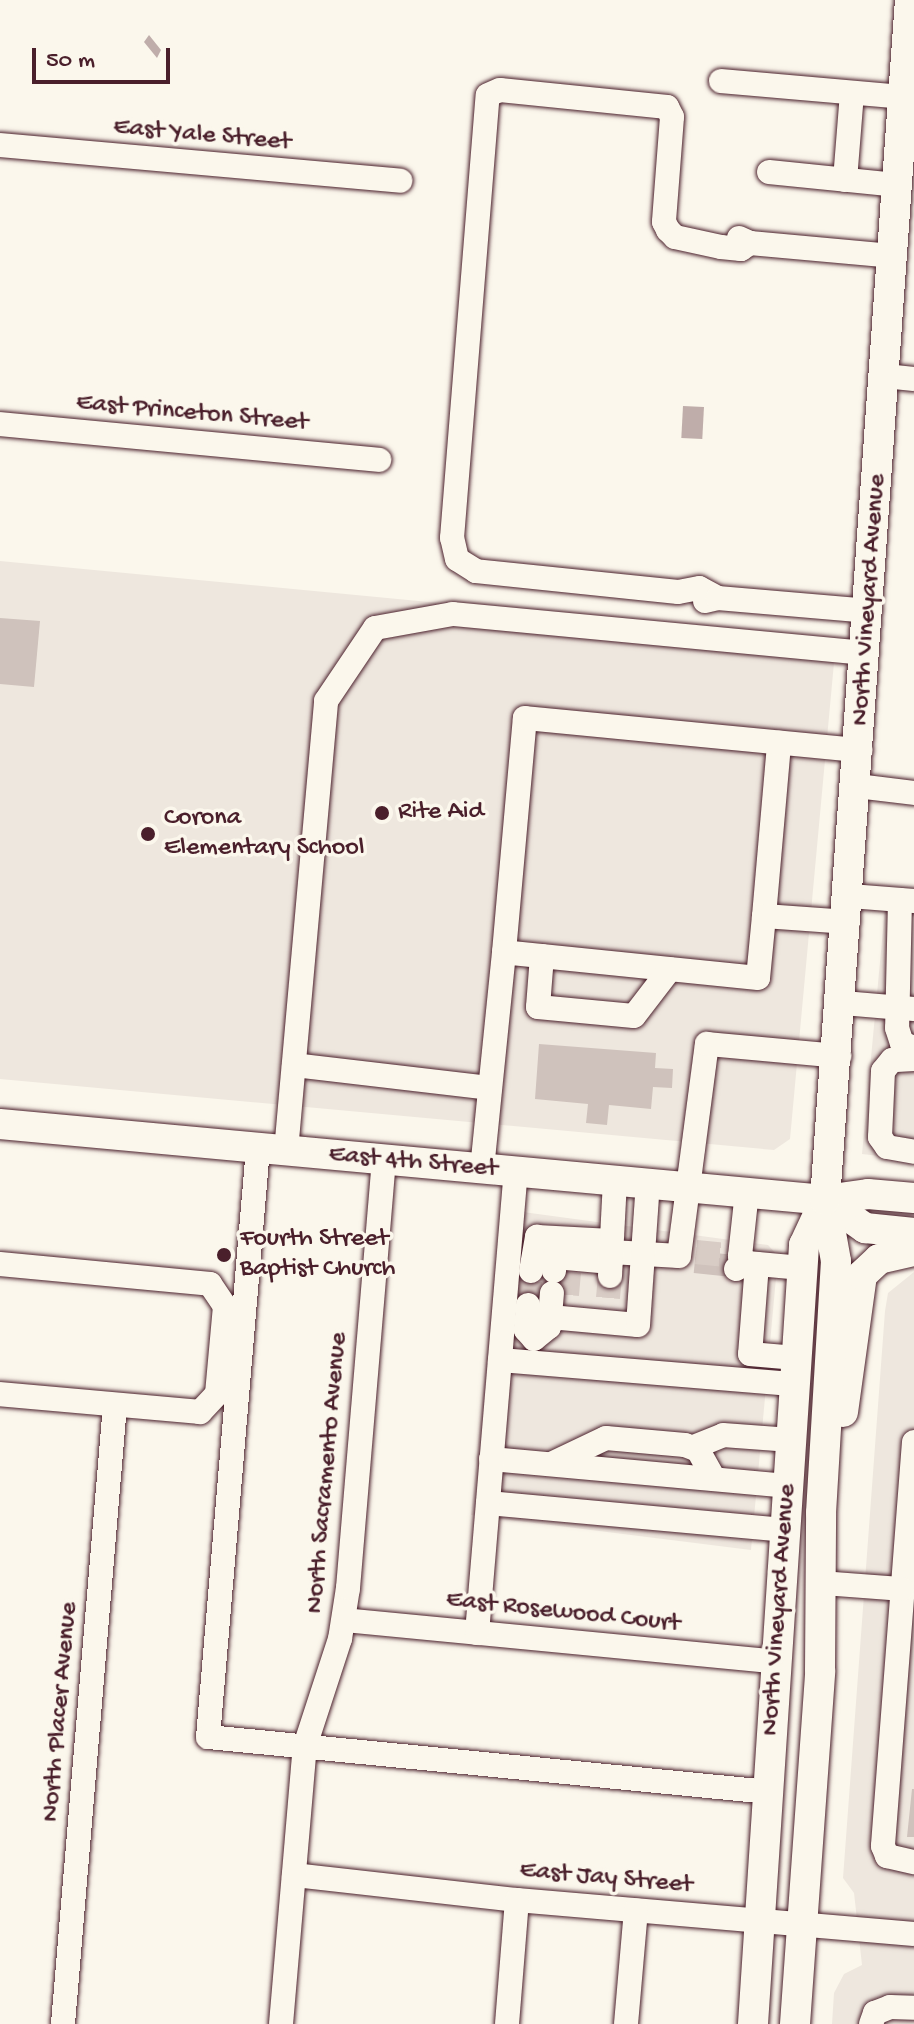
<!DOCTYPE html>
<style>
body{margin:0}
#map{position:relative;width:914px;height:2024px;overflow:hidden;background:#fbf7ec;font-family:"Gochi Hand",sans-serif}
div>[style]{position:absolute}
.built>*{inset:0;background:#eee7de}
.water>*{inset:0;background:#bfadaa;transform-origin:0 0}
.building>*{inset:0;background:#cfc2bc;transform-origin:0 0}
.minor-tunnel>*{height:24px;margin-top:-12px;transform-origin:0;background:repeating-linear-gradient(90deg,#d8ccc5 0 24px,transparent 0 36px)}
.roads{filter:drop-shadow(0 0 2px #4a1f2b) drop-shadow(0 0 2px #4a1f2b)}
.minor>*{height:24px;margin:-12px;padding:0 12px;transform-origin:12px;border-radius:12px;background:#fbf7ec}
.major>*{height:30px;margin:-15px;padding:0 15px;transform-origin:15px;border-radius:15px;background:#fbf7ec}
.dots>*{width:22px;height:22px;translate:-50% -50%;box-sizing:border-box;border:4px solid #fbf7ec;border-radius:50%}
span{translate:-50% -50%;white-space:nowrap;text-align:center;line-height:1.15;-webkit-text-stroke:7px #fbf7ec;paint-order:stroke}
.street-label{font-size:26px;color:#4a1f2b}
.poi-label{font-size:26px;color:#4a1f2b}
.left{translate:0 -50%;text-align:left}
.scale{position:absolute;left:32px;top:48px;width:138px;height:36px;box-sizing:border-box;border:4px solid #4a1f2b;border-top:0;padding-left:10px;font-size:24px;line-height:28px;white-space:nowrap;color:#4a1f2b;-webkit-text-stroke:6px #fbf7ec;paint-order:stroke}
</style>
<div id="map">
<div class="built">
<div style="clip-path:polygon(0 561px,836px 641px,790px 1139px,774px 1150px,0 1079px)"></div>
<div style="clip-path:polygon(887px 887px,914px 890px,914px 1160px,862px 1154px)"></div>
<div style="clip-path:polygon(501px 1209px,768px 1245px,778px 1256px,751px 1550px,471px 1515px)"></div>
<div style="clip-path:polygon(914px 1272px,914px 2024px,832px 2024px,834px 1993px,844px 1974px,862px 1965px,854px 1893px,843px 1878px,885px 1311px,888px 1293px)"></div>
</div>
<div class="water">
<div style="clip-path:polygon(149px 35px,161px 50px,157px 58px,144px 42px)"></div>
<div style="left:683px;top:406px;width:21px;height:32px;rotate:3deg"></div>
</div>
<div class="building">
<div style="clip-path:polygon(0 618px,40px 621px,34px 687px,0 684px)"></div>
<div style="clip-path:polygon(539px 1044px,656px 1053px,655px 1068px,673px 1069px,672px 1088px,653px 1087px,651px 1109px,609px 1105px,607px 1125px,586px 1123px,588px 1104px,535px 1099px)"></div>
<div style="left:696px;top:1251px;width:41px;height:22px;rotate:6deg"></div>
<div style="clip-path:polygon(912px 1789px,914px 1789px,914px 1837px,907px 1837px)"></div>
</div>
<div class="minor-tunnel">
<div style="left:696px;top:1252px;width:41px;rotate:5.6deg"></div>
<div style="left:567px;top:1295px;width:23px;rotate:-85deg"></div>
<div style="left:608px;top:1298px;width:22px;rotate:-85deg"></div>
<div style="left:528px;top:1305px;width:34px;rotate:-85deg"></div>
</div>
<div class="roads">
<div class="minor">
<div style="left:721px;top:81px;width:184px;rotate:5deg"></div>
<div style="left:0;top:145px;width:402px;rotate:5.1deg"></div>
<div style="left:769px;top:172px;width:130px;rotate:5.8deg"></div>
<div style="left:845px;top:180px;width:87px;rotate:-85.4deg"></div>
<div style="left:739px;top:238px;width:12px;rotate:24deg"></div>
<div style="left:750px;top:243px;width:145px;rotate:5.2deg"></div>
<div style="left:885px;top:376px;width:29px;rotate:6deg"></div>
<div style="left:0;top:424px;width:381px;rotate:5.4deg"></div>
<div style="left:718px;top:598px;width:21px;rotate:-152deg"></div>
<div style="left:699px;top:588px;width:21px;rotate:169deg"></div>
<div style="left:678px;top:592px;width:203px;rotate:-174.1deg"></div>
<div style="left:476px;top:571px;width:22px;rotate:-148deg"></div>
<div style="left:457px;top:559px;width:22px;rotate:-103deg"></div>
<div style="left:452px;top:538px;width:444px;rotate:-85.4deg"></div>
<div style="left:488px;top:95px;width:13px;rotate:-23deg"></div>
<div style="left:500px;top:90px;width:168px;rotate:5.8deg"></div>
<div style="left:667px;top:107px;width:11px;rotate:63deg"></div>
<div style="left:672px;top:117px;width:105px;rotate:94.4deg"></div>
<div style="left:664px;top:222px;width:9px;rotate:63deg"></div>
<div style="left:668px;top:230px;width:10px;rotate:45deg"></div>
<div style="left:675px;top:237px;width:47px;rotate:12.3deg"></div>
<div style="left:721px;top:247px;width:20px;rotate:6deg"></div>
<div style="left:741px;top:249px;width:11px;rotate:-34deg"></div>
<div style="left:705px;top:601px;width:13px;rotate:-13deg"></div>
<div style="left:718px;top:598px;width:152px;rotate:4.9deg"></div>
<div style="left:857px;top:786px;width:57px;rotate:7deg"></div>
<div style="left:850px;top:896px;width:64px;rotate:4.5deg"></div>
<div style="left:900px;top:900px;width:128px;rotate:91.3deg"></div>
<div style="left:897px;top:1028px;width:16px;rotate:72deg"></div>
<div style="left:902px;top:1043px;width:13px;rotate:23deg"></div>
<div style="left:764px;top:916px;width:174px;rotate:-85deg"></div>
<div style="left:848px;top:922px;width:84px;rotate:-175.9deg"></div>
<div style="left:764px;top:916px;width:62px;rotate:95.5deg"></div>
<div style="left:758px;top:978px;width:255px;rotate:-174.2deg"></div>
<div style="left:504px;top:952px;width:235px;rotate:-84.9deg"></div>
<div style="left:525px;top:718px;width:337px;rotate:5.5deg"></div>
<div style="left:542px;top:956px;width:51px;rotate:94.5deg"></div>
<div style="left:538px;top:1007px;width:96px;rotate:5.4deg"></div>
<div style="left:634px;top:1016px;width:59px;rotate:-52.5deg"></div>
<div style="left:843px;top:1003px;width:71px;rotate:4.8deg"></div>
<div style="left:914px;top:1059px;width:22px;rotate:177deg"></div>
<div style="left:892px;top:1060px;width:14px;rotate:129deg"></div>
<div style="left:883px;top:1071px;width:66px;rotate:92.6deg"></div>
<div style="left:880px;top:1137px;width:12px;rotate:55deg"></div>
<div style="left:887px;top:1147px;width:27px;rotate:10deg"></div>
<div style="left:294px;top:1065px;width:197px;rotate:6.7deg"></div>
<div style="left:258px;top:1148px;width:591px;rotate:94.85deg"></div>
<div style="left:208px;top:1737px;width:564px;rotate:5.6deg"></div>
<div style="left:286px;top:1151px;width:452px;rotate:-84.9deg"></div>
<div style="left:326px;top:701px;width:88px;rotate:-56.1deg"></div>
<div style="left:375px;top:628px;width:79px;rotate:-10.2deg"></div>
<div style="left:453px;top:614px;width:415px;rotate:5.4deg"></div>
<div style="left:482px;top:1169px;width:218px;rotate:-84.2deg"></div>
<div style="left:611px;top:1252px;width:68px;rotate:3.4deg"></div>
<div style="left:679px;top:1256px;width:214px;rotate:-82.5deg"></div>
<div style="left:707px;top:1044px;width:133px;rotate:5.2deg"></div>
<div style="left:747px;top:1263px;width:55px;rotate:5.2deg"></div>
<div style="left:0;top:1264px;width:211px;rotate:5.4deg"></div>
<div style="left:210px;top:1284px;width:27px;rotate:56deg"></div>
<div style="left:225px;top:1306px;width:88px;rotate:95.2deg"></div>
<div style="left:217px;top:1394px;width:25px;rotate:133deg"></div>
<div style="left:200px;top:1412px;width:201px;rotate:-174.9deg"></div>
<div style="left:757px;top:1264px;width:90px;rotate:94.4deg"></div>
<div style="left:750px;top:1354px;width:46px;rotate:5deg"></div>
<div style="left:736px;top:1269px;width:13px;rotate:-29deg"></div>
<div style="left:747px;top:1263px;width:10px;rotate:-135deg"></div>
<div style="left:740px;top:1256px;width:64px;rotate:-83.8deg"></div>
<div style="left:531px;top:1271px;width:35px;rotate:-80deg"></div>
<div style="left:537px;top:1237px;width:74px;rotate:3.1deg"></div>
<div style="left:554px;top:1271px;width:14px;rotate:-86deg"></div>
<div style="left:555px;top:1257px;width:56px;rotate:5.1deg"></div>
<div style="left:610px;top:1276px;width:95px;rotate:-87deg"></div>
<div style="left:528px;top:1305px;width:25px;rotate:95deg"></div>
<div style="left:526px;top:1330px;width:12px;rotate:48deg"></div>
<div style="left:534px;top:1339px;width:19px;rotate:-39deg"></div>
<div style="left:549px;top:1327px;width:34px;rotate:-85deg"></div>
<div style="left:550px;top:1317px;width:88px;rotate:5.2deg"></div>
<div style="left:638px;top:1325px;width:142px;rotate:-86deg"></div>
<div style="left:500px;top:1360px;width:296px;rotate:4.7deg"></div>
<div style="left:914px;top:1442px;width:405px;rotate:94.4deg"></div>
<div style="left:883px;top:1846px;width:11px;rotate:68deg"></div>
<div style="left:887px;top:1856px;width:28px;rotate:13deg"></div>
<div style="left:694px;top:1447px;width:31px;rotate:-22deg"></div>
<div style="left:723px;top:1435px;width:68px;rotate:4.2deg"></div>
<div style="left:491px;top:1459px;width:297px;rotate:5.2deg"></div>
<div style="left:551px;top:1464px;width:61px;rotate:-25.3deg"></div>
<div style="left:606px;top:1438px;width:79px;rotate:5.1deg"></div>
<div style="left:685px;top:1445px;width:14px;rotate:21deg"></div>
<div style="left:698px;top:1450px;width:33px;rotate:61deg"></div>
<div style="left:488px;top:1503px;width:297px;rotate:5.2deg"></div>
<div style="left:822px;top:1583px;width:80px;rotate:4.3deg"></div>
<div style="left:344px;top:1620px;width:435px;rotate:5.5deg"></div>
<div style="left:477px;top:1633px;width:463px;rotate:-85.2deg"></div>
<div style="left:294px;top:1875px;width:224px;rotate:6.4deg"></div>
<div style="left:517px;top:1900px;width:398px;rotate:4.9deg"></div>
<div style="left:63px;top:2024px;width:621px;rotate:-85.2deg"></div>
<div style="left:281px;top:2024px;width:279px;rotate:-85.1deg"></div>
<div style="left:305px;top:1746px;width:113px;rotate:-71.9deg"></div>
<div style="left:340px;top:1639px;width:52px;rotate:-81.1deg"></div>
<div style="left:348px;top:1588px;width:429px;rotate:-85.2deg"></div>
<div style="left:507px;top:2024px;width:124px;rotate:-85.4deg"></div>
<div style="left:626px;top:2024px;width:114px;rotate:-85deg"></div>
<div style="left:871px;top:2024px;width:12px;rotate:-70deg"></div>
<div style="left:875px;top:2013px;width:16px;rotate:-22deg"></div>
<div style="left:890px;top:2007px;width:24px;rotate:2deg"></div>
</div>
<div class="major">
<div style="left:0;top:1124px;width:828px;rotate:5.26deg"></div>
<div style="left:825px;top:1200px;width:43px;rotate:-7.9deg"></div>
<div style="left:868px;top:1194px;width:46px;rotate:5deg"></div>
<div style="left:825px;top:1200px;width:49px;rotate:35deg"></div>
<div style="left:865px;top:1228px;width:49px;rotate:5.8deg"></div>
<div style="left:843px;top:1412px;width:138px;rotate:-82.1deg"></div>
<div style="left:862px;top:1275px;width:23px;rotate:-43deg"></div>
<div style="left:879px;top:1259px;width:36px;rotate:-13deg"></div>
<div style="left:753px;top:2024px;width:781px;rotate:-86.25deg"></div>
<div style="left:804px;top:1245px;width:50px;rotate:-65deg"></div>
<div style="left:795px;top:2024px;width:354px;rotate:-85.9deg"></div>
<div style="left:820px;top:1671px;width:158px;rotate:-89.6deg"></div>
<div style="left:821px;top:1513px;width:252px;rotate:-86.6deg"></div>
<div style="left:836px;top:1261px;width:62px;rotate:-100.2deg"></div>
<div style="left:825px;top:1200px;width:1203px;rotate:-85.95deg"></div>
</div>
</div>
<div class="dots">
<div style="left:382px;top:813px;background:#4a1f2b"></div>
<div style="left:148px;top:834px;background:#4a1f2b"></div>
<div style="left:224px;top:1255px;background:#4a1f2b"></div>
</div>
<div class="street-label">
<span style="left:202px;top:136px;rotate:5deg">East Yale Street</span>
<span style="left:192px;top:414px;rotate:5deg">East Princeton Street</span>
<span style="left:870px;top:600px;rotate:-86deg">North Vineyard Avenue</span>
<span style="left:413px;top:1163px;rotate:5deg">East 4th Street</span>
<span style="left:328px;top:1473px;rotate:-85deg">North Sacramento Avenue</span>
<span style="left:780px;top:1610px;rotate:-86deg">North Vineyard Avenue</span>
<span style="left:563px;top:1613px;rotate:6deg">East Rosewood Court</span>
<span style="left:61px;top:1712px;rotate:-85deg">North Placer Avenue</span>
<span style="left:606px;top:1879px;rotate:5deg">East Jay Street</span>
</div>
<div class="poi-label">
<span class="left" style="left:398px;top:813px">Rite Aid</span>
<span class="left" style="left:164px;top:834px">Corona<br>Elementary School</span>
<span class="left" style="left:240px;top:1255px">Fourth Street<br>Baptist Church</span>
</div>
<div class="scale">50 m</div>
</div>
